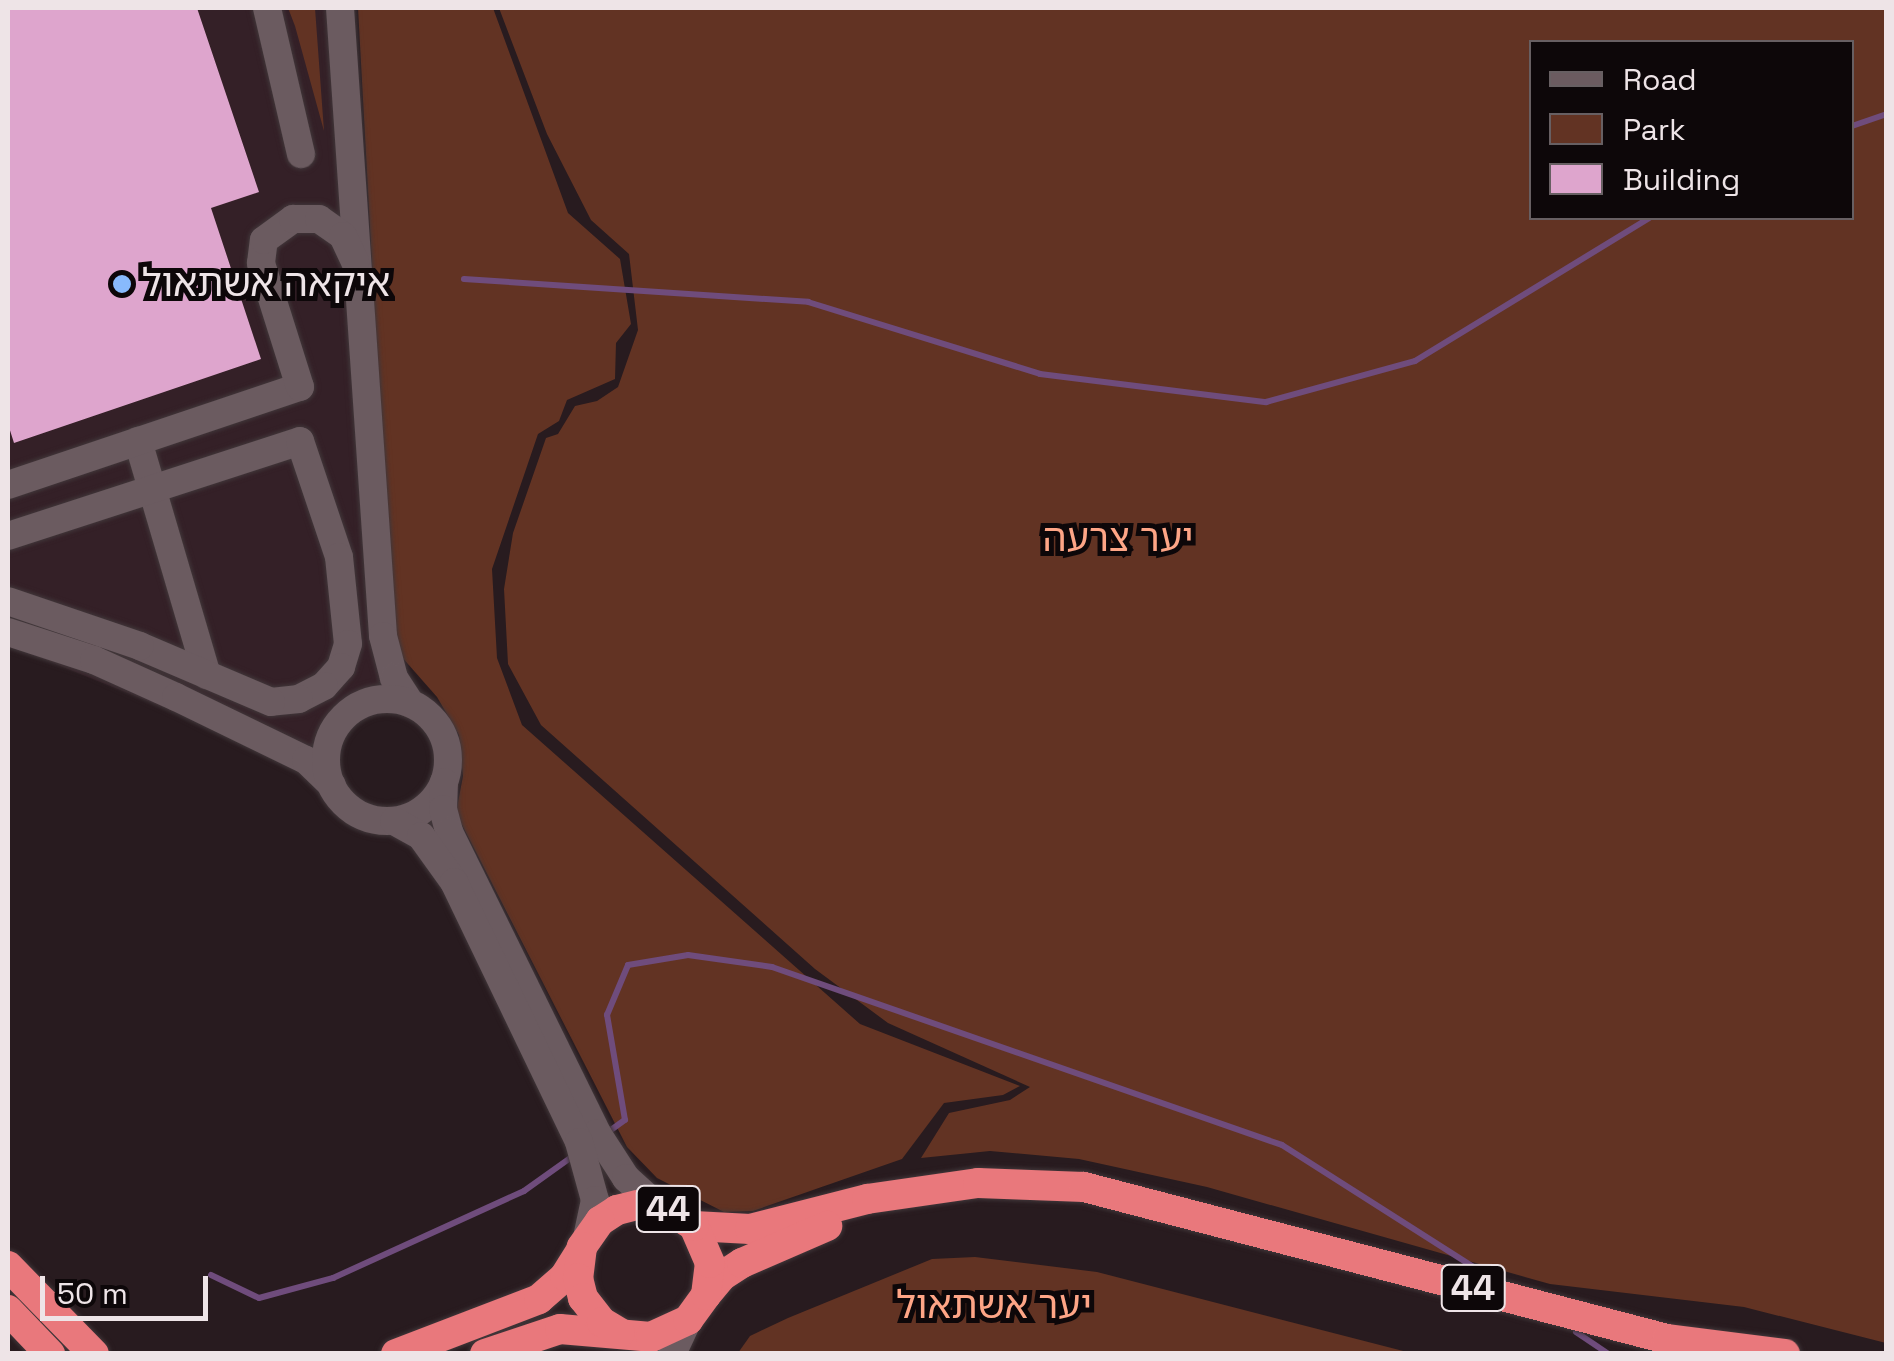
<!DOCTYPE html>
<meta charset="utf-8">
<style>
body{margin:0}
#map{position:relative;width:1894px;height:1361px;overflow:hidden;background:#281b1f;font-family:"Space Grotesk","Noto Sans Hebrew",sans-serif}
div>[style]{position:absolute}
.built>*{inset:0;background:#342027}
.green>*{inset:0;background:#623323}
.stream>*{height:6px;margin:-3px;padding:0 3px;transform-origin:3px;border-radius:3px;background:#6f4c7c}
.building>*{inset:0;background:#dea5cd}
.roads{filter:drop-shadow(0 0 2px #41373a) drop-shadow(0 0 2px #41373a)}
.minor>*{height:28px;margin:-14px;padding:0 14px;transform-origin:14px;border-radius:14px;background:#6b5b60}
.minor>.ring{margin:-14px;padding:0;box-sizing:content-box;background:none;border:28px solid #6b5b60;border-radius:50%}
.highway>*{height:30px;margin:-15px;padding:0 15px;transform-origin:15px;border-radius:15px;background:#e9787c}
.dots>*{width:28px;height:28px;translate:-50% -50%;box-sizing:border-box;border:5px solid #0d0709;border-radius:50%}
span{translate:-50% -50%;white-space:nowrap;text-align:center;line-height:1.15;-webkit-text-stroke:10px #0d0709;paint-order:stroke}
.shield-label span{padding:2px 8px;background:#0d0709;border:2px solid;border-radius:8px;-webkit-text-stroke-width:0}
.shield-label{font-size:35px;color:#eee4e7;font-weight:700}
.poi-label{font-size:38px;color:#eee4e7}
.left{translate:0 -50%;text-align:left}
.park-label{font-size:38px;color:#fea586}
.frame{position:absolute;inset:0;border:10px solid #eee4e7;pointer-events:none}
.legend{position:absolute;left:1529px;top:40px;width:325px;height:180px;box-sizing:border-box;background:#0d0709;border:2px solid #675f62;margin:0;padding:12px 18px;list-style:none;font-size:30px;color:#eee4e7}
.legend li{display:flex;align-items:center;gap:20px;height:50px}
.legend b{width:50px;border:2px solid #675f62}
.scale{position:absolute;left:40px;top:1276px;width:168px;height:45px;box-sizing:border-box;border:5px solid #eee4e7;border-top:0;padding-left:12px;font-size:30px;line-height:35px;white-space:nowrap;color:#eee4e7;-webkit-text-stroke:8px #0d0709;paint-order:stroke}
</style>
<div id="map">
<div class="built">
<div style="clip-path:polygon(8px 8px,352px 8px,392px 630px,378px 685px,362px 716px,313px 746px,250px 742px,8px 645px)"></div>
</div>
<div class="green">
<div style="clip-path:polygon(288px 8px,315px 8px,324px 131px,295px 26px)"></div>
<div style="clip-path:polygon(358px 8px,493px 8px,568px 213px,620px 259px,631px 324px,616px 343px,615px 379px,567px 400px,559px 421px,538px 434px,492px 569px,497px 658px,522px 725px,860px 1024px,1020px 1086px,1003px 1095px,944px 1103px,902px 1159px,753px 1211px,724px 1212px,657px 1178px,627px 1147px,456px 813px,463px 776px,459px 735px,437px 697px,393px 647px)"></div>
<div style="clip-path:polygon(evenodd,499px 8px,1886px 8px,1886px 1343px,1744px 1307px,1550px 1284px,1207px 1187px,1079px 1159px,990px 1151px,921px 1158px,949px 1113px,1010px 1100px,1030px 1087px,888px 1023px,815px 969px,541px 725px,508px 664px,504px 589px,513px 533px,546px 438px,558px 434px,575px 406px,597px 401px,618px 387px,638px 330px,629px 254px,591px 220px,547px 134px,499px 8px,1852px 42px,1852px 218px,1532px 218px,1532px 42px,1852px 42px)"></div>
<div style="clip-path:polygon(975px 1257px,1097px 1272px,1411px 1353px,738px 1353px,750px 1336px,788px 1318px,932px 1259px)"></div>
</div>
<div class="stream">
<div style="left:1852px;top:126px;width:36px;rotate:-19deg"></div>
<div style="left:464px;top:279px;width:345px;rotate:3.8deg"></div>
<div style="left:808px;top:302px;width:243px;rotate:17.2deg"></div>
<div style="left:1040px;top:374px;width:228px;rotate:7.1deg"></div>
<div style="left:1266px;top:402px;width:155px;rotate:-15.4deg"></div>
<div style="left:1415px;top:361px;width:274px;rotate:-31.4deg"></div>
<div style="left:604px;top:1135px;width:26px;rotate:-36deg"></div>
<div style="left:625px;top:1120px;width:107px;rotate:-99.7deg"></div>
<div style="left:607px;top:1015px;width:54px;rotate:-67.2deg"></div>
<div style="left:628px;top:965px;width:61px;rotate:-9.5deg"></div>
<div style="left:688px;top:955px;width:85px;rotate:8.1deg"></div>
<div style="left:772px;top:967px;width:540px;rotate:19.24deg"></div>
<div style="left:1282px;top:1145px;width:236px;rotate:32.5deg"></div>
<div style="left:211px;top:1275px;width:53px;rotate:25.6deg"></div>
<div style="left:259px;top:1298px;width:77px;rotate:-15.1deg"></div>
<div style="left:333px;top:1278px;width:210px;rotate:-24.5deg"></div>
<div style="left:524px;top:1191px;width:60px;rotate:-35.5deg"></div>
<div style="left:1576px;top:1332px;width:40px;rotate:34deg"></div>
</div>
<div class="building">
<div style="clip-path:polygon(8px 8px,197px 8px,259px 192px,211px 208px,261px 359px,14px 443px,8px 424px)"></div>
</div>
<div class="roads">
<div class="minor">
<div style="left:267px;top:8px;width:150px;rotate:76.9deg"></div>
<div style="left:340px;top:8px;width:629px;rotate:86.08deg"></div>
<div style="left:383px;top:636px;width:43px;rotate:75.3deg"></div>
<div style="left:394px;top:678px;width:30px;rotate:57deg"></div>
<div style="left:138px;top:441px;width:244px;rotate:73.6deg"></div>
<div style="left:8px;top:485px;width:308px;rotate:-18.6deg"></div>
<div style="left:300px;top:387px;width:130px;rotate:-107.5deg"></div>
<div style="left:261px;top:263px;width:23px;rotate:-83deg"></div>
<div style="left:264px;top:240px;width:36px;rotate:-36deg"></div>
<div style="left:293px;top:219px;width:26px"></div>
<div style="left:319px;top:219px;width:29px;rotate:35deg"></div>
<div style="left:343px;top:236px;width:29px;rotate:65deg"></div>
<div style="left:8px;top:536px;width:307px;rotate:-18deg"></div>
<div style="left:300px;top:441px;width:122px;rotate:71.4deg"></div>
<div style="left:339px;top:557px;width:87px;rotate:84.1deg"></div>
<div style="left:348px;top:644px;width:24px;rotate:107deg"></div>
<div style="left:341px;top:667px;width:25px;rotate:132deg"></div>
<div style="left:324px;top:686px;width:28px;rotate:153deg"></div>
<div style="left:299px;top:699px;width:28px;rotate:174deg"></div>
<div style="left:271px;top:702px;width:142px;rotate:-156.9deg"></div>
<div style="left:140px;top:646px;width:139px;rotate:-161.2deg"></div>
<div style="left:8px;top:632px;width:90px;rotate:18deg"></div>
<div style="left:94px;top:660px;width:90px;rotate:24.3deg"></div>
<div style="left:176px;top:697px;width:144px;rotate:25.9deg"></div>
<div style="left:306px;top:760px;width:36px;rotate:44deg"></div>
<div class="ring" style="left:326px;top:699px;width:94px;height:94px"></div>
<div style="left:444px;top:782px;width:27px;rotate:92deg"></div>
<div style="left:443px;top:809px;width:24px;rotate:75deg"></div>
<div style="left:449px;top:832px;width:335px;rotate:63.8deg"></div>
<div style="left:597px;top:1133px;width:54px;rotate:57.2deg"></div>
<div style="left:626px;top:1178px;width:42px;rotate:42.1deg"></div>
<div style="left:394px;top:821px;width:31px;rotate:29deg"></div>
<div style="left:421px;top:836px;width:57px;rotate:54.3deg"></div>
<div style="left:454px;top:882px;width:288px;rotate:64.3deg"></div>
<div style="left:579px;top:1142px;width:60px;rotate:74.6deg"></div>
<div style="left:595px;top:1200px;width:38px;rotate:102deg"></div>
<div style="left:672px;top:1354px;width:38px;rotate:-65deg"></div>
</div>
<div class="highway">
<div style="left:694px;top:1226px;width:56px;rotate:3.1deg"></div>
<div style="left:750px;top:1229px;width:121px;rotate:-14.4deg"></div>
<div style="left:867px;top:1199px;width:112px;rotate:-8.2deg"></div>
<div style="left:978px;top:1183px;width:106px;rotate:2.2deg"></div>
<div style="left:1084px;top:1187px;width:602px;rotate:14.61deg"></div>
<div style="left:1667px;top:1339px;width:119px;rotate:7.2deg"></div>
<div style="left:8px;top:1266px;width:123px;rotate:45.7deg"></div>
<div style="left:706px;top:1295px;width:25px;rotate:-50deg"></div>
<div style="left:722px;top:1276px;width:24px;rotate:-33deg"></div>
<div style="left:742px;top:1263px;width:93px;rotate:-23.5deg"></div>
<div style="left:8px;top:1310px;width:61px;rotate:46.3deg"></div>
<div style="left:396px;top:1354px;width:153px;rotate:-21deg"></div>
<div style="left:539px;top:1299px;width:35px;rotate:-41deg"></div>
<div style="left:565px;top:1276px;width:31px;rotate:-58deg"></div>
<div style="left:485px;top:1354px;width:79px;rotate:-18.4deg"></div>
<div style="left:560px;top:1329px;width:91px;rotate:5deg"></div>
<div style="left:651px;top:1337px;width:41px;rotate:-24.7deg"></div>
<div style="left:688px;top:1320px;width:31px;rotate:-54deg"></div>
<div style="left:706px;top:1295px;width:32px;rotate:-83deg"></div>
<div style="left:710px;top:1263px;width:40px;rotate:-113.4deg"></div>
<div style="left:694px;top:1226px;width:31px;rotate:-147deg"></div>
<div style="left:668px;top:1209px;width:31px;rotate:-173deg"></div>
<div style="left:637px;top:1205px;width:21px;rotate:166deg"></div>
<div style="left:617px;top:1210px;width:20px;rotate:147deg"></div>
<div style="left:600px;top:1221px;width:32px;rotate:125deg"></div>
<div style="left:582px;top:1247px;width:31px;rotate:97deg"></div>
<div style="left:578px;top:1278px;width:21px;rotate:76deg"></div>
<div style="left:583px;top:1298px;width:31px;rotate:52deg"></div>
<div style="left:602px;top:1322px;width:21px;rotate:31deg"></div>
</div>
</div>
<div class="dots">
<div style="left:122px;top:284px;background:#88bafc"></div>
</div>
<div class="shield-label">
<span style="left:668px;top:1209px">44</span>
<span style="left:1473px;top:1288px">44</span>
</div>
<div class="poi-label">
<span class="left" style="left:142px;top:284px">איקאה אשתאול</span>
</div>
<div class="park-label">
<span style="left:1118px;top:539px">יער צרעה</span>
<span style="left:994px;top:1306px">יער אשתאול</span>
</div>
<div class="frame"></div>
<ul class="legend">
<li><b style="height:12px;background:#6b5b60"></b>Road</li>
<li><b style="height:28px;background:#623323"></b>Park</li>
<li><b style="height:28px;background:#dea5cd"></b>Building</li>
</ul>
<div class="scale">50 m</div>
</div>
